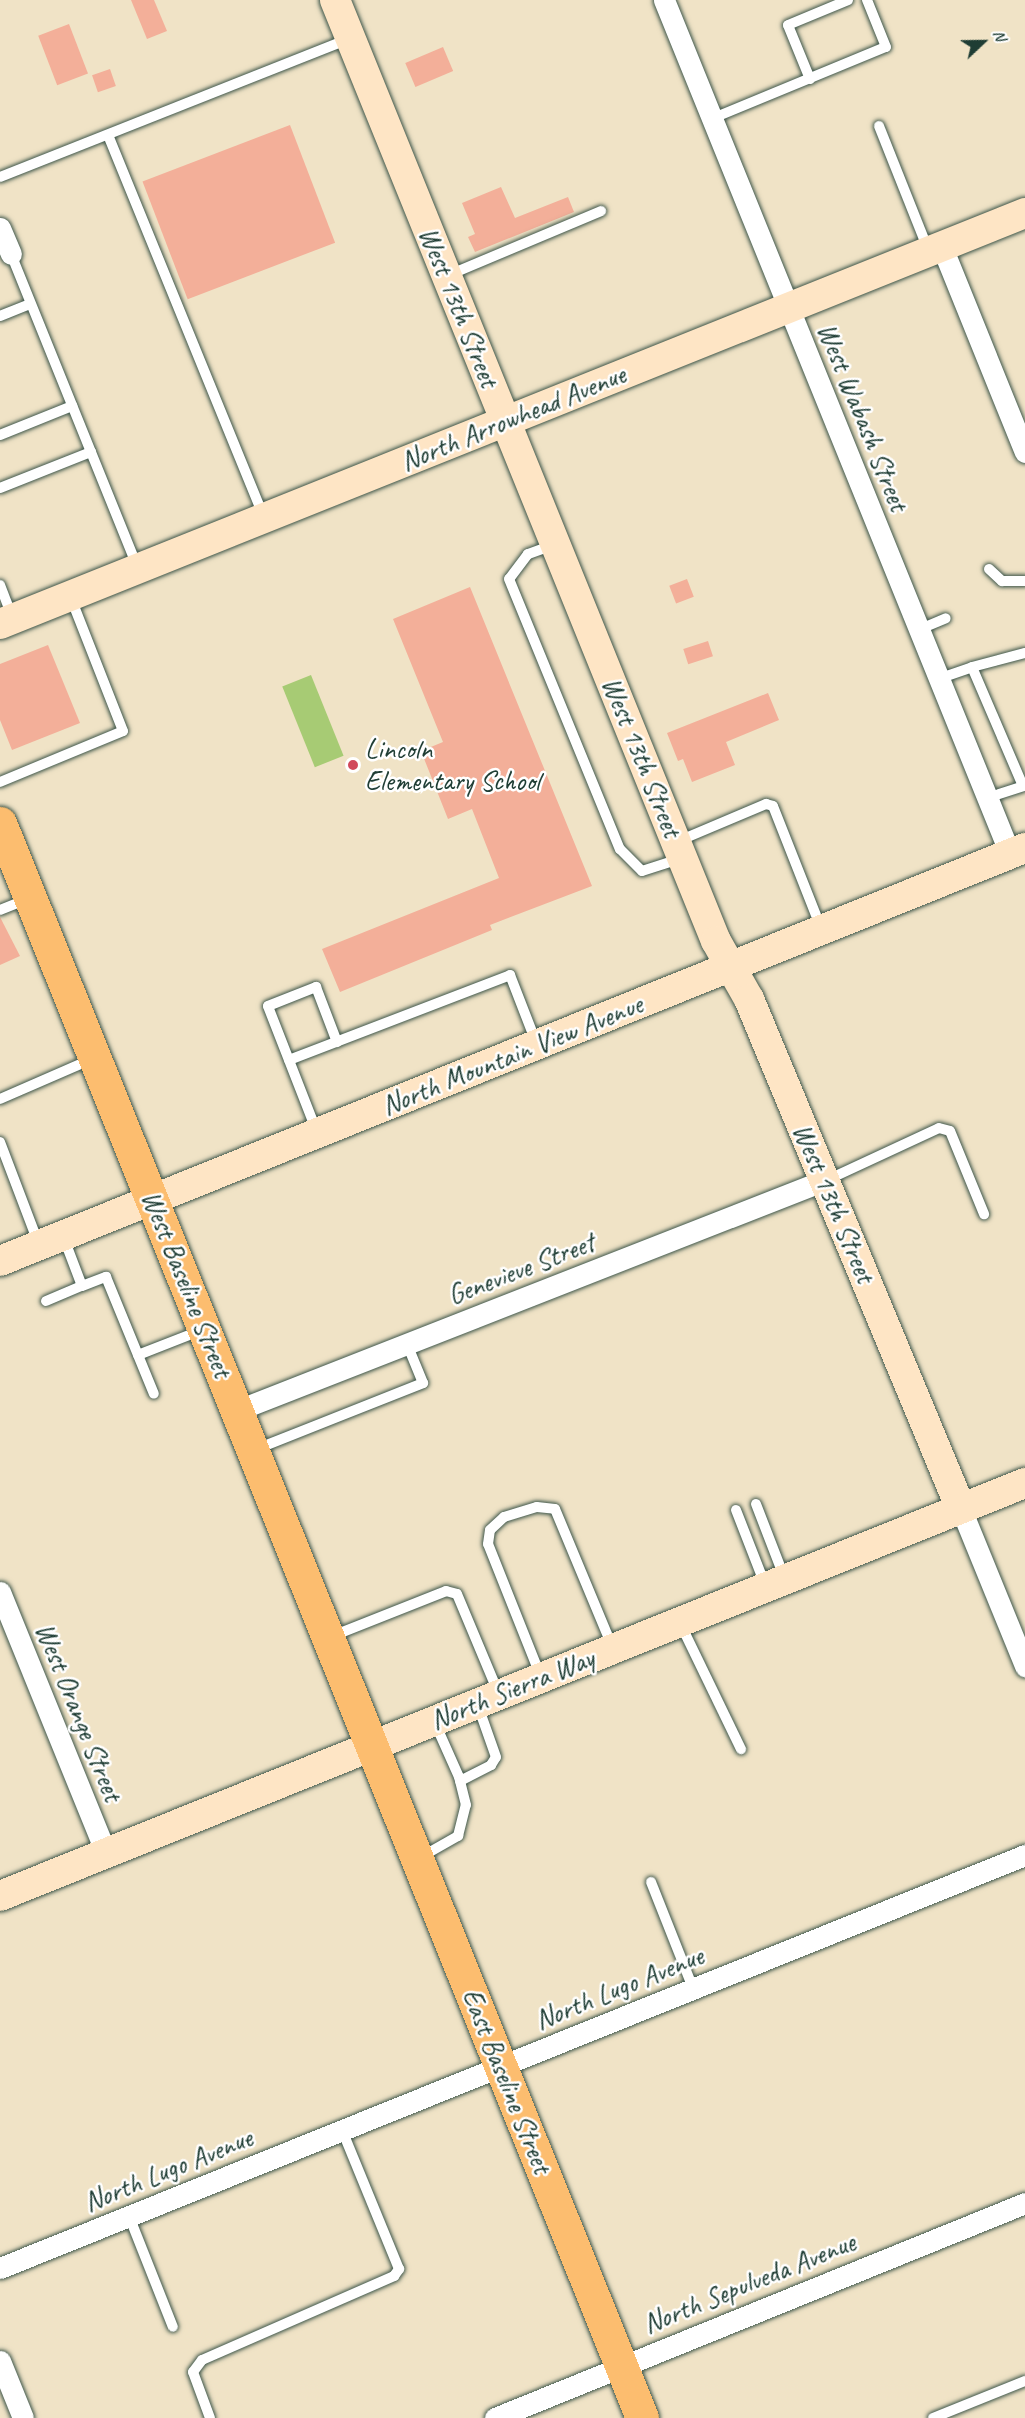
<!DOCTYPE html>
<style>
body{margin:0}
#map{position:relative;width:1025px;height:2418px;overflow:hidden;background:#f0e3c6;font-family:Caveat,sans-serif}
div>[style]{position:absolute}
.green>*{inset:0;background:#a7cb74;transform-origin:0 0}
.building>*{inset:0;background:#f3af99;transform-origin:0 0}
.roads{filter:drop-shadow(0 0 2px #3e564a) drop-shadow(0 0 2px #3e564a)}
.lane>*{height:10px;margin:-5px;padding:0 5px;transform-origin:5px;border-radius:5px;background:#fff}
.street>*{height:21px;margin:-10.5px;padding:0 10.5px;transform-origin:10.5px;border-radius:10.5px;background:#fff}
.secondary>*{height:30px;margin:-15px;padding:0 15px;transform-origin:15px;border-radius:15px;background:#fee5c5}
.primary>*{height:33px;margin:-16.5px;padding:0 16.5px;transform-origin:16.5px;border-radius:16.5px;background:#fcbd6f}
.dots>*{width:16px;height:16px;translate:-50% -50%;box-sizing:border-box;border:3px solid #fff;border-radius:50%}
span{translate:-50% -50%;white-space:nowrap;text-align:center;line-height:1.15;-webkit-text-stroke:5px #fff;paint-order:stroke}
.street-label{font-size:28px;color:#1f3d34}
.poi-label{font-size:28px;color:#1f3d34}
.left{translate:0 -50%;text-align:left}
.north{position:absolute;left:953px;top:12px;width:60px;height:60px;-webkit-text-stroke:4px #fff;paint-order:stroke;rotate:68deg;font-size:16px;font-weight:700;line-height:24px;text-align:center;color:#1f3d34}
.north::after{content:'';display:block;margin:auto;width:21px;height:27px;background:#1f3d34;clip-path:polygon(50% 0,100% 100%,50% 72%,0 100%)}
</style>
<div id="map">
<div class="green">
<div style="left:311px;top:675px;width:87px;height:31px;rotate:68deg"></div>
</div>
<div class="building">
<div style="clip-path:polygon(131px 0,154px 0,167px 31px,147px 39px)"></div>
<div style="left:69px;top:24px;width:53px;height:33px;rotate:69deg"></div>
<div style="left:443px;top:47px;width:26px;height:41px;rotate:67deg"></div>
<div style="left:110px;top:69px;width:18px;height:19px;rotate:71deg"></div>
<div style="left:290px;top:125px;width:126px;height:158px;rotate:69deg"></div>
<div style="clip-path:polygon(501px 187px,515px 218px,568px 197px,574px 212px,475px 252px,468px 237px,475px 234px,462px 203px)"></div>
<div style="left:687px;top:579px;width:19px;height:19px;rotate:69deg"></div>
<div style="clip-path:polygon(470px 587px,592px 886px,490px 925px,492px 930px,340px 992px,322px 949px,499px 878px,472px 809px,448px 819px,421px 751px,443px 742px,393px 619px)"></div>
<div style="left:708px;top:641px;width:16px;height:26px;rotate:72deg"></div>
<div style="clip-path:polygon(48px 645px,80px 723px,12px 750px,0 720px,0 664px)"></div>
<div style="clip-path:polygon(768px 693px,779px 720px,726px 742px,735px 765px,692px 782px,683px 759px,678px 761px,667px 733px)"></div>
<div style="clip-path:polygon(0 917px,20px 956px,0 965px)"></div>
</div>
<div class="roads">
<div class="lane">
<div style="left:810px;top:79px;width:58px;rotate:-112.2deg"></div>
<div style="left:788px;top:25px;width:65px;rotate:-22.6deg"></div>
<div style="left:711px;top:119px;width:189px;rotate:-22.4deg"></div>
<div style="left:886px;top:47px;width:51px;rotate:-112deg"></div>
<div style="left:879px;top:126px;width:132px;rotate:68.3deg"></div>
<div style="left:108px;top:135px;width:414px;rotate:67.8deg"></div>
<div style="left:0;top:177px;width:374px;rotate:-21.6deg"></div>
<div style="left:11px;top:254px;width:339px;rotate:68deg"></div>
<div style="left:449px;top:275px;width:165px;rotate:-22.8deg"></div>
<div style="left:0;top:316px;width:32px;rotate:-22deg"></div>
<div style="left:0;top:435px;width:78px;rotate:-21.9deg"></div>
<div style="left:0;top:488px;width:98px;rotate:-21.6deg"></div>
<div style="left:553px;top:545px;width:27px;rotate:160deg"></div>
<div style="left:528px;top:554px;width:31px;rotate:127deg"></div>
<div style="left:509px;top:579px;width:292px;rotate:67.7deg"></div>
<div style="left:620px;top:849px;width:31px;rotate:45deg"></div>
<div style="left:642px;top:871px;width:40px;rotate:-18deg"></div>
<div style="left:989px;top:569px;width:18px;rotate:43deg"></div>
<div style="left:1002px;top:581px;width:23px"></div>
<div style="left:0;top:585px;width:33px;rotate:69deg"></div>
<div style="left:918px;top:630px;width:30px;rotate:-23deg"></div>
<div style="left:938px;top:679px;width:36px;rotate:-19deg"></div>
<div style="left:0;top:782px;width:133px;rotate:-22.5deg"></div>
<div style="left:123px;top:731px;width:143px;rotate:-111.4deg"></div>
<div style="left:987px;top:798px;width:38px;rotate:-18deg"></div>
<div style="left:1023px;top:786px;width:129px;rotate:-113.2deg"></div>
<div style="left:972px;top:667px;width:55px;rotate:-14.8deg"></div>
<div style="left:676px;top:842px;width:98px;rotate:-22.9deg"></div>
<div style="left:766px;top:804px;width:7px;rotate:16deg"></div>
<div style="left:773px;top:806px;width:131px;rotate:68.5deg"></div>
<div style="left:0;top:910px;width:29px;rotate:-22deg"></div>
<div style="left:289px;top:1060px;width:237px;rotate:-21deg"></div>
<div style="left:510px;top:975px;width:72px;rotate:68.8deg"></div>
<div style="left:0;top:1099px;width:100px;rotate:-23.5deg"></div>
<div style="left:317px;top:1132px;width:135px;rotate:-111.3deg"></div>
<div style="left:268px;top:1006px;width:52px;rotate:-21.6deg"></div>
<div style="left:316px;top:987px;width:59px;rotate:69.1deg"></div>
<div style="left:0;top:1142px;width:107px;rotate:69.2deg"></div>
<div style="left:827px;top:1180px;width:123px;rotate:-24.9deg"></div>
<div style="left:939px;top:1128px;width:11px;rotate:15deg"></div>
<div style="left:950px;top:1131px;width:90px;rotate:67.7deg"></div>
<div style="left:63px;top:1236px;width:53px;rotate:69.2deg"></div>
<div style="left:82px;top:1286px;width:26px;rotate:-21deg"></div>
<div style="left:106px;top:1277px;width:126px;rotate:67.7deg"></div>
<div style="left:46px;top:1301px;width:39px;rotate:-23deg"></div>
<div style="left:138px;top:1355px;width:69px;rotate:-21.3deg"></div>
<div style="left:254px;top:1450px;width:182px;rotate:-21.6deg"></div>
<div style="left:423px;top:1383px;width:42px;rotate:-112.3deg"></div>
<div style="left:756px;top:1504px;width:80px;rotate:68.9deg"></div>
<div style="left:736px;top:1510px;width:83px;rotate:68.7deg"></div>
<div style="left:681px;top:1625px;width:138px;rotate:64.2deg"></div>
<div style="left:330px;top:1637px;width:125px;rotate:-21.6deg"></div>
<div style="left:446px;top:1591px;width:11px;rotate:15deg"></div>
<div style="left:457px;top:1594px;width:106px;rotate:67.3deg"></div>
<div style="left:541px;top:1677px;width:143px;rotate:-111.7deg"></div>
<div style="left:488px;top:1544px;width:14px;rotate:-82deg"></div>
<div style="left:490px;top:1530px;width:19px;rotate:-43deg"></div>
<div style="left:504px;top:1517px;width:34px;rotate:-17deg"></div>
<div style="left:537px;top:1507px;width:18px;rotate:6deg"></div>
<div style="left:555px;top:1509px;width:151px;rotate:67.4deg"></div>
<div style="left:460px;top:1781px;width:35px;rotate:-27deg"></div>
<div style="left:491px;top:1765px;width:9px;rotate:-58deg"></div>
<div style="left:496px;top:1757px;width:54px;rotate:-109.4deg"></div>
<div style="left:421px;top:1857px;width:43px;rotate:-29.6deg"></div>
<div style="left:458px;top:1836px;width:32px;rotate:-76deg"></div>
<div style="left:466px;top:1805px;width:29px;rotate:-104deg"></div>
<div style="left:459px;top:1777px;width:59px;rotate:-114deg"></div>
<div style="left:651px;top:1882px;width:114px;rotate:68.4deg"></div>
<div style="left:129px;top:2216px;width:119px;rotate:68.4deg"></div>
<div style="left:210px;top:2418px;width:49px;rotate:-110.3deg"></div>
<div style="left:193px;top:2372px;width:15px;rotate:-53deg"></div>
<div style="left:202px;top:2360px;width:210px;rotate:-23.6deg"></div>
<div style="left:394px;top:2276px;width:9px;rotate:-54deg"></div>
<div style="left:399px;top:2269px;width:150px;rotate:-112.3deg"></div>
<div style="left:933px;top:2418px;width:99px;rotate:-21.9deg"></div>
</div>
<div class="street">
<div style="left:664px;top:0;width:921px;rotate:67.94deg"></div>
<div style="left:0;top:228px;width:28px;rotate:67deg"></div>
<div style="left:942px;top:247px;width:221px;rotate:68deg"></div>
<div style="left:238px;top:1410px;width:630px;rotate:-21.4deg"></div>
<div style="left:961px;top:1509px;width:170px;rotate:67.8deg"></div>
<div style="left:0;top:1592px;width:282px;rotate:67.9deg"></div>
<div style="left:0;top:2268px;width:1105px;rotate:-21.95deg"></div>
<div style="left:0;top:2361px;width:61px;rotate:68deg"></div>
<div style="left:495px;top:2418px;width:572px;rotate:-22.08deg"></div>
</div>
<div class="secondary">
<div style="left:335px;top:0;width:1015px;rotate:67.96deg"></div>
<div style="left:716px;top:941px;width:67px;rotate:60.4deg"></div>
<div style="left:749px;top:999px;width:552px;rotate:67.43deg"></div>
<div style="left:0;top:624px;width:1104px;rotate:-21.85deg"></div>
<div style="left:0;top:1261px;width:1105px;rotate:-21.95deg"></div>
<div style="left:0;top:1896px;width:1105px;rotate:-21.95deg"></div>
</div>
<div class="primary">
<div style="left:0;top:823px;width:1719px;rotate:68.07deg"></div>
</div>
</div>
<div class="dots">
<div style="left:353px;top:765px;background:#d1495b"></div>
</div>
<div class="street-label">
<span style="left:459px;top:307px;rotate:68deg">West 13th Street</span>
<span style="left:863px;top:417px;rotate:68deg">West Wabash Street</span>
<span style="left:513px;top:418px;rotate:-22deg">North Arrowhead Avenue</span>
<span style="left:642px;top:757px;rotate:68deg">West 13th Street</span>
<span style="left:512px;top:1055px;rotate:-22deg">North Mountain View Avenue</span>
<span style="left:834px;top:1203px;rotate:67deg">West 13th Street</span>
<span style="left:521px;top:1269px;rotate:-21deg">Genevieve Street</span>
<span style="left:187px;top:1284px;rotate:68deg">West Baseline Street</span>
<span style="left:512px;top:1689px;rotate:-22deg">North Sierra Way</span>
<span style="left:79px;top:1712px;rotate:68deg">West Orange Street</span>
<span style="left:619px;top:1988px;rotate:-22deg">North Lugo Avenue</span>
<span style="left:507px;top:2081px;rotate:68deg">East Baseline Street</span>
<span style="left:168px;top:2170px;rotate:-22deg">North Lugo Avenue</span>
<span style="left:749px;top:2283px;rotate:-22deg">North Sepulveda Avenue</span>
</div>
<div class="poi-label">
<span class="left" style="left:365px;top:765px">Lincoln<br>Elementary School</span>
</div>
<div class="north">N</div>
</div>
